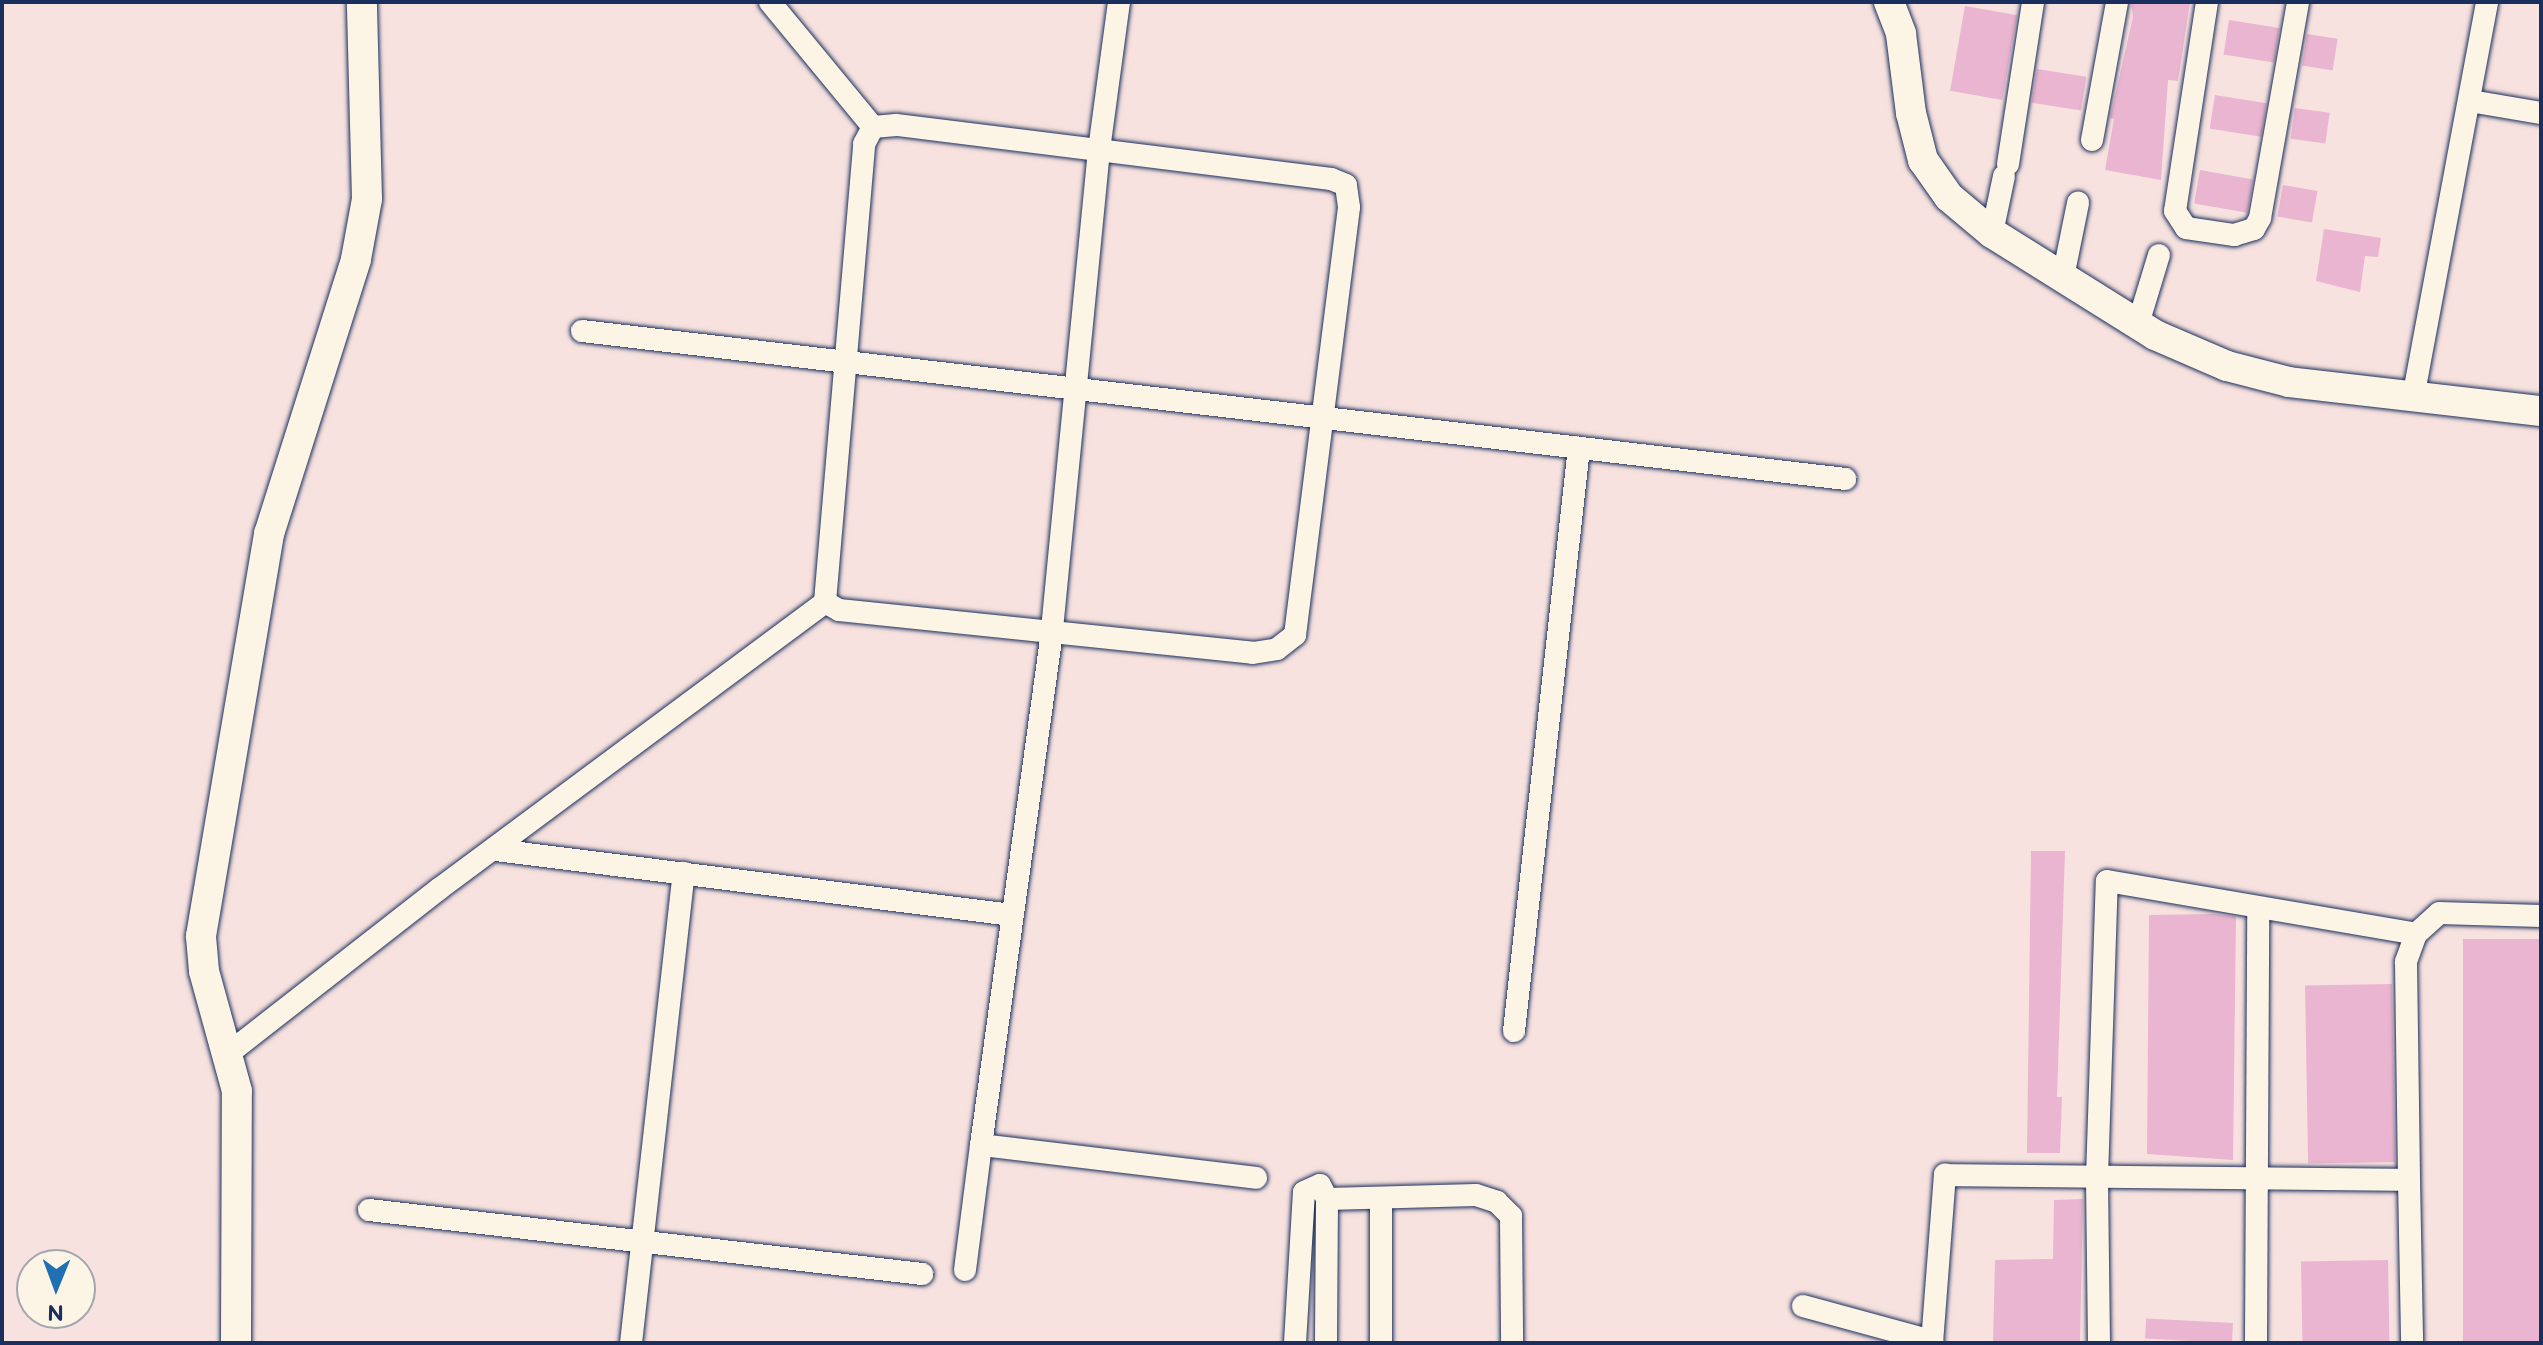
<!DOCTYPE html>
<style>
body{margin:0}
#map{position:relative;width:2543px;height:1345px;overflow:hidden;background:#f7e2df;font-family:"Balsamiq Sans",sans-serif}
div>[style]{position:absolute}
.building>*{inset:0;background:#eab5d0;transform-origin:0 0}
.roads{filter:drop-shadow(0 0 2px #1b2f5e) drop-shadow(0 0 2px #1b2f5e)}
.street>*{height:22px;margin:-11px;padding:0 11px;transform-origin:11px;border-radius:11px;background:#fcf5e5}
.secondary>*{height:30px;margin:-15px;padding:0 15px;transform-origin:15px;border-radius:15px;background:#fcf5e5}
span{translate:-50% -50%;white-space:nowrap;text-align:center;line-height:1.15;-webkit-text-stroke:8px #fcf5e5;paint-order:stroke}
.frame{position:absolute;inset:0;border:4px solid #1b2f5e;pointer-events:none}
.north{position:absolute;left:16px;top:1249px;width:80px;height:80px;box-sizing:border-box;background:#fcf5e5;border:2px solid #a2a6af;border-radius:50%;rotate:181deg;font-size:22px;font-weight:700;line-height:32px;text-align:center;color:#1b2f5e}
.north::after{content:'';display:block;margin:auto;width:28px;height:36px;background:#1f6fb2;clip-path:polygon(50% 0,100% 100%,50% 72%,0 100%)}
</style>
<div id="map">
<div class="building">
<div style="clip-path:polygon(2131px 2px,2190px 2px,2178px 81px,2168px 80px,2161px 180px,2105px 170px,2114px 119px,2110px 118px,2133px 17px)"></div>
<div style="left:1965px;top:6px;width:53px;height:86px;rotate:10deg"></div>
<div style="left:2229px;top:20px;width:51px;height:35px;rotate:9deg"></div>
<div style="left:2307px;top:34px;width:31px;height:32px;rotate:9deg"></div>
<div style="left:2037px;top:69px;width:50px;height:34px;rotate:9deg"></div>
<div style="left:2215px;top:95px;width:52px;height:34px;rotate:9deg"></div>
<div style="left:2295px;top:108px;width:35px;height:31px;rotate:8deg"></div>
<div style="left:2200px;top:170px;width:54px;height:34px;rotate:10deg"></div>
<div style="left:2283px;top:185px;width:35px;height:32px;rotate:10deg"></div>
<div style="clip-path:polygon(2324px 229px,2381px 238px,2378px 257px,2365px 256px,2360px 292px,2316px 281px)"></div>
<div style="clip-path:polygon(2031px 851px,2065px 851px,2057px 1097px,2062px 1097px,2060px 1153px,2027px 1153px)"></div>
<div style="clip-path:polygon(2214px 914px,2236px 917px,2233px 1160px,2147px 1154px,2149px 915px)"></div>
<div style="left:2541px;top:939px;width:404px;height:78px;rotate:90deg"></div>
<div style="left:2392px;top:984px;width:178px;height:87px;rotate:89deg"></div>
<div style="clip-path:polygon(2083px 1199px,2080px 1343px,1993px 1343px,1995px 1260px,2053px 1259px,2054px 1200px)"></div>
<div style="left:2388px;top:1260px;width:83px;height:87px;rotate:89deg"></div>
<div style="left:2233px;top:1323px;width:20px;height:87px;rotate:93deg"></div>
</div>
<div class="roads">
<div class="street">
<div style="left:1119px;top:2px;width:149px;rotate:97.7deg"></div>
<div style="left:1099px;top:150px;width:484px;rotate:95.6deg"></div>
<div style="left:1052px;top:632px;width:518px;rotate:97.88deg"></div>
<div style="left:981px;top:1145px;width:277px;rotate:6.8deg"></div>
<div style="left:2207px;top:2px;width:211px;rotate:98.7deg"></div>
<div style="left:2175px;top:211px;width:20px;rotate:57deg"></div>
<div style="left:2186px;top:228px;width:49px;rotate:8.3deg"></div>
<div style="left:2234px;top:235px;width:21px;rotate:-17deg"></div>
<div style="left:2254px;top:229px;width:13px;rotate:-61deg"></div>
<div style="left:2260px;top:218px;width:219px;rotate:-80deg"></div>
<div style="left:2470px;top:101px;width:72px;rotate:9.6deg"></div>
<div style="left:2092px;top:140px;width:140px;rotate:-79.7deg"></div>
<div style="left:2008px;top:164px;width:164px;rotate:-81.2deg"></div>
<div style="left:1992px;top:233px;width:58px;rotate:-78.1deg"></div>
<div style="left:2063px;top:277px;width:76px;rotate:-78.5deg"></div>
<div style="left:2138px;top:324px;width:72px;rotate:-73.1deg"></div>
<div style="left:582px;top:331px;width:1272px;rotate:6.68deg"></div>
<div style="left:2413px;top:398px;width:403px;rotate:-79.4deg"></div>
<div style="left:825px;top:602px;width:460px;rotate:-85.1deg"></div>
<div style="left:864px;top:144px;width:19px;rotate:-62deg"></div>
<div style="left:496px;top:850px;width:520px;rotate:7.18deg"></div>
<div style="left:2416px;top:934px;width:31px;rotate:-42deg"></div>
<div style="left:2439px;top:913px;width:102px;rotate:1.7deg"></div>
<div style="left:1514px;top:1031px;width:587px;rotate:-83.64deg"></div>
<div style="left:229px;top:1053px;width:266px;rotate:-38deg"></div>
<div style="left:439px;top:889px;width:481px;rotate:-36.6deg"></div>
<div style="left:825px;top:602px;width:16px;rotate:30deg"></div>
<div style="left:839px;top:610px;width:416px;rotate:5.9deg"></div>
<div style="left:1253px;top:653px;width:24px;rotate:-9deg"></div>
<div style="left:1277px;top:649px;width:23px;rotate:-38deg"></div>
<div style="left:1295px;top:635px;width:431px;rotate:-82.8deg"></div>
<div style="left:1349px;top:207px;width:22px;rotate:-98deg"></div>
<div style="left:1346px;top:185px;width:16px;rotate:-158deg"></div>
<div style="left:1331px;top:179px;width:438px;rotate:-172.9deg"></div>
<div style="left:896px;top:125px;width:23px;rotate:175deg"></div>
<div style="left:873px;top:127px;width:162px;rotate:-129.5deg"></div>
<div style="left:1327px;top:1199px;width:149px;rotate:-1.5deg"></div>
<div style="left:1476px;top:1195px;width:22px;rotate:18deg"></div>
<div style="left:1497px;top:1202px;width:20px;rotate:45deg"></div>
<div style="left:1511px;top:1216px;width:127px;rotate:89.5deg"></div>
<div style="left:369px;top:1210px;width:557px;rotate:6.6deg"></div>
<div style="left:965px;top:1270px;width:126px;rotate:-82.7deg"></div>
<div style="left:1803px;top:1306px;width:134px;rotate:15.2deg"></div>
<div style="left:631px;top:1343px;width:473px;rotate:-83.6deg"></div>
<div style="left:1295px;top:1343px;width:151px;rotate:-86.6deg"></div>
<div style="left:1304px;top:1192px;width:17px;rotate:-24deg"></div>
<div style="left:1320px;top:1185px;width:16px;rotate:63deg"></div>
<div style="left:1327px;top:1199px;width:144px;rotate:90.4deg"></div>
<div style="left:1381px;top:1343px;width:145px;rotate:-90deg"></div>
<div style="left:1932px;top:1343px;width:169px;rotate:-85.6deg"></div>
<div style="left:1945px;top:1175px;width:464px;rotate:0.6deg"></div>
<div style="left:2409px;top:1180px;width:163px;rotate:88.9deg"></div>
<div style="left:2099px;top:1343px;width:166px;rotate:-90.7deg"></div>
<div style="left:2097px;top:1177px;width:296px;rotate:-88.1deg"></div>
<div style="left:2107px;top:881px;width:314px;rotate:9.7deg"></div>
<div style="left:2416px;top:934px;width:30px;rotate:110deg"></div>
<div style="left:2406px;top:962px;width:218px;rotate:89.2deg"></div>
<div style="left:2256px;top:1343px;width:433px;rotate:-89.7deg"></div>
</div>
<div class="secondary">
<div style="left:1889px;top:2px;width:34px;rotate:69deg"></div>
<div style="left:1901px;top:34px;width:80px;rotate:82.8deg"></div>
<div style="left:1911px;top:113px;width:49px;rotate:75.7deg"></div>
<div style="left:1923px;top:160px;width:45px;rotate:54.9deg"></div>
<div style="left:1949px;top:197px;width:56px;rotate:39.9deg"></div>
<div style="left:1992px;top:233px;width:192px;rotate:32deg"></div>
<div style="left:2155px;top:335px;width:78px;rotate:23.3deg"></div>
<div style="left:2227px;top:366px;width:64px;rotate:14.5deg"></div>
<div style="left:2289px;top:382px;width:254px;rotate:6.6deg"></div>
<div style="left:236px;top:1343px;width:252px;rotate:-89.8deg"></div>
<div style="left:237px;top:1091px;width:124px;rotate:-105.4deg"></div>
<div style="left:204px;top:971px;width:35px;rotate:-95deg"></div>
<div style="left:201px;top:936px;width:408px;rotate:-80.4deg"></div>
<div style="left:269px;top:534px;width:288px;rotate:-72.4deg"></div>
<div style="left:356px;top:259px;width:61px;rotate:-79.6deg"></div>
<div style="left:367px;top:199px;width:197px;rotate:-91.5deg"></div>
</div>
</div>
<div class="frame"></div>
<div class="north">N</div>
</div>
